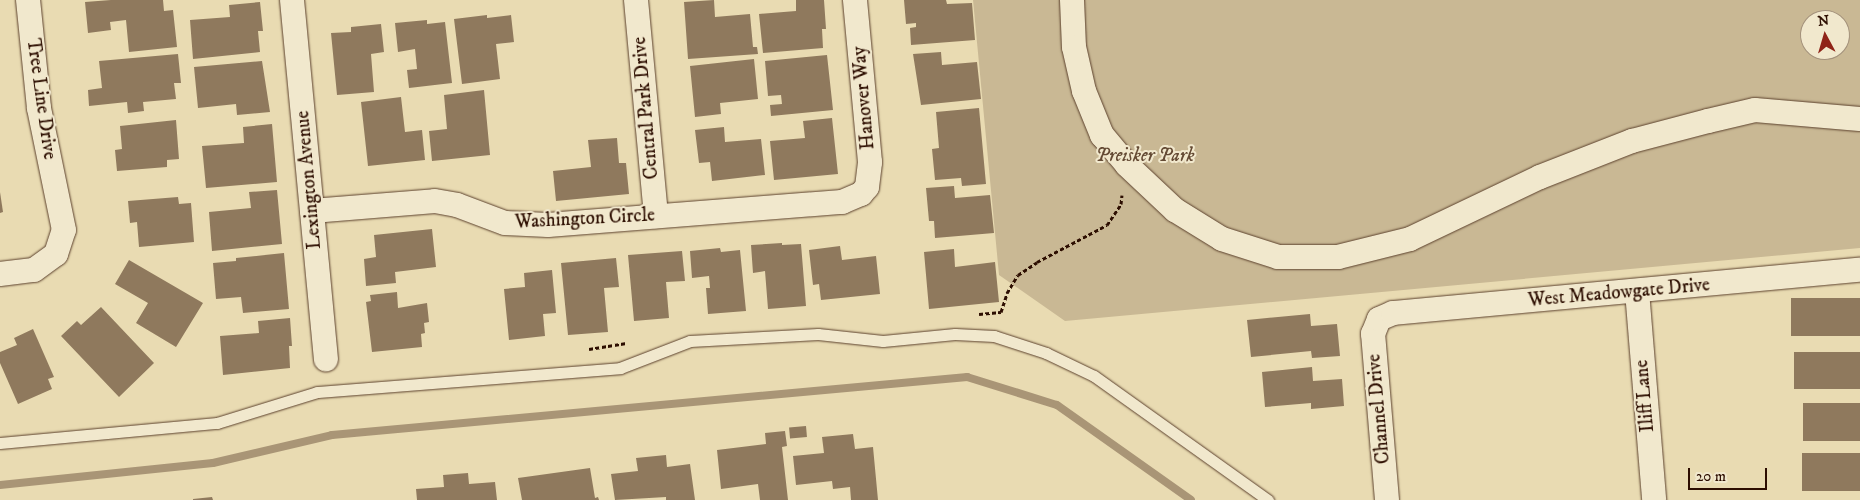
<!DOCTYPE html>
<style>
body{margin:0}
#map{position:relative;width:1860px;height:500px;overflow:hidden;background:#e9dbb2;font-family:"IM FELL DW Pica",serif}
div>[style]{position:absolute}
.green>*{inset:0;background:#c9b894}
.stream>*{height:8px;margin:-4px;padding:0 4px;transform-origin:4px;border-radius:4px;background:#a99576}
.building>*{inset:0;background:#8f795d;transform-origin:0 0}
.path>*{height:3px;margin-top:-1.5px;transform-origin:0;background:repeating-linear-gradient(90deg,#2d0e01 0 4px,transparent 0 6.5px)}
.roads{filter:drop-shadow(0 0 1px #5c412d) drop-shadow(0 0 1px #5c412d)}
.service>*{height:11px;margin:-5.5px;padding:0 5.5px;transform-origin:5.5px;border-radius:5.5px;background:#f1e8cd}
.minor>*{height:24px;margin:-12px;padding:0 12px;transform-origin:12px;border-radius:12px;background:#f1e8cd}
span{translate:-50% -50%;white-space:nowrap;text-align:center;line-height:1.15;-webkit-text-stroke:4px #f1e8cd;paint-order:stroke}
.street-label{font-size:19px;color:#2d0e01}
.park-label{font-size:19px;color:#644a34;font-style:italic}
.north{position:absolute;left:1800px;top:10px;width:50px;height:50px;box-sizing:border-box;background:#f1e8cd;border:1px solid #a3917b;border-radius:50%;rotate:354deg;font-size:14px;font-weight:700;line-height:20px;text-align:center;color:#2d0e01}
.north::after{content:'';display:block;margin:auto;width:18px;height:22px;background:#8f2418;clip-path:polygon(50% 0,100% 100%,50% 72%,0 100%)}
.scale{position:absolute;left:1688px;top:468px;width:79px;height:22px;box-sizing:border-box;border:2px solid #2d0e01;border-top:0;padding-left:6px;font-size:15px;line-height:18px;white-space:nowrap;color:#2d0e01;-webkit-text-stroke:4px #f1e8cd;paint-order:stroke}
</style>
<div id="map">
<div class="green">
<div style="clip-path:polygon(evenodd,973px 0,1860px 0,1860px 248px,1065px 321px,999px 275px,973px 0,1810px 20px,1840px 20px,1840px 50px,1810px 50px,1810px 20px)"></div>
</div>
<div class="stream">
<div style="left:0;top:485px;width:214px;rotate:-5.9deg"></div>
<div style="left:213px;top:463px;width:122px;rotate:-13.2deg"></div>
<div style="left:332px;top:435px;width:638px;rotate:-5.22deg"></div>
<div style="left:967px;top:377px;width:94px;rotate:17.3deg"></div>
<div style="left:1057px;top:405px;width:164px;rotate:35.3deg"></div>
</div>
<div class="building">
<div style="clip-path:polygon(111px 0,163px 0,164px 11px,173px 10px,177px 47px,129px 52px,126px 20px,110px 22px,111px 30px,88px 33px,85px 2px)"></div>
<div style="clip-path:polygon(714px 0,715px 17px,750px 14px,753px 47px,757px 47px,758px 54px,688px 59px,684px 2px)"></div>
<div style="clip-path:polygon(796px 0,824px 0,826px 29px,822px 29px,823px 48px,763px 53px,759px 14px,796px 11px)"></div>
<div style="clip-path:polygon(904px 0,946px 0,947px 4px,972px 3px,975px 40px,911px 45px,910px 28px,916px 27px,916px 23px,906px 24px)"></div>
<div style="clip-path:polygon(260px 2px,263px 31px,258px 31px,260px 52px,193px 59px,190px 20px,230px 17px,229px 5px)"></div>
<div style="clip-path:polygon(487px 15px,487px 18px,511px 15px,514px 42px,496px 44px,500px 79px,462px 84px,454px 19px)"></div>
<div style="clip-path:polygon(427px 20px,427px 24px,445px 22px,452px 83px,409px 88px,407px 70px,417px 69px,415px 49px,398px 52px,395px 23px)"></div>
<div style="clip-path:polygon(381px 24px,384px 52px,371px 54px,374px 92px,337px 95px,331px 33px,351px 32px,351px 27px)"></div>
<div style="clip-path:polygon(941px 52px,942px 65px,977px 62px,981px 99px,921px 105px,913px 54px)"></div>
<div style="clip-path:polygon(178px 54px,181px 83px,174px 83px,176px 99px,143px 102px,144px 111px,128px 113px,127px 102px,89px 106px,88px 90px,102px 88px,99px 61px)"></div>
<div style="clip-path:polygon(827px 55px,833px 110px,771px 116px,770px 105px,782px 104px,781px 95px,768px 96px,765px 61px)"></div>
<div style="clip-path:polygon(754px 59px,758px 99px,720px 103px,721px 114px,695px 117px,690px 66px)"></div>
<div style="clip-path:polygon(262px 61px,270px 112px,237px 115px,236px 104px,198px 108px,194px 67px)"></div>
<div style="clip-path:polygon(484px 90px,490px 155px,432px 161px,429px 131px,447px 129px,444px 95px)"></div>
<div style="clip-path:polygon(401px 97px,405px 132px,422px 130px,425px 160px,368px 166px,361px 102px)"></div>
<div style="clip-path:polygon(979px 108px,986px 184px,962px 186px,961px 178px,935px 180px,932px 149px,939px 148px,936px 112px)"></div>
<div style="clip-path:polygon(832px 118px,838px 174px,774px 180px,770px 141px,805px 138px,803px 121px)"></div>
<div style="clip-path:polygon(176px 120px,179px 159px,167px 160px,167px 167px,117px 171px,115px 150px,122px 149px,120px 126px)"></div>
<div style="clip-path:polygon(272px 124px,277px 182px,206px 188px,202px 146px,244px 143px,243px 127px)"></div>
<div style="clip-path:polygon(724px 127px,725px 142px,761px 139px,765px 175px,712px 181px,710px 162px,699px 163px,695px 130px)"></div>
<div style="clip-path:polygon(617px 138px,619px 163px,626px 163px,629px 194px,556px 201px,553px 171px,591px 167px,588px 140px)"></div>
<div style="clip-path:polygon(954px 186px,955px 198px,990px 195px,994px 233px,935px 238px,934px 221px,929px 221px,926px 188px)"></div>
<div style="clip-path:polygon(277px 190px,282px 244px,212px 251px,209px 212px,251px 208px,249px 192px)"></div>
<div style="clip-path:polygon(0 192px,3px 212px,0 213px)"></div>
<div style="clip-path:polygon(178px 197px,179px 204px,191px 203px,194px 242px,139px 247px,137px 222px,130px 223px,128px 201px)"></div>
<div style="clip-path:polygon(432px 229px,436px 267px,395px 272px,396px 283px,366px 286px,364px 259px,376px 257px,374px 235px)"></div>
<div style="clip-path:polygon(782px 243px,782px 245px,801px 244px,806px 306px,768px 309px,765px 271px,753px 273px,751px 245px)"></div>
<div style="clip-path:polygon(840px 246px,842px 260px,876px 256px,880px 294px,821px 300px,819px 284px,813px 285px,809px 250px)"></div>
<div style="clip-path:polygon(720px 248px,721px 252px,740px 250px,746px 311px,708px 314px,706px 288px,710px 288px,709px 276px,692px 278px,690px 251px)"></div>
<div style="clip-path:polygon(954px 249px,955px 267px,995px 262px,999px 302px,929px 309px,924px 252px)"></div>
<div style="clip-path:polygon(682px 251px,685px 281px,666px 282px,669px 318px,634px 321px,628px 255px)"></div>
<div style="clip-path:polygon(284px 253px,289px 309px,243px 313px,241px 297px,216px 299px,213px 263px,236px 261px,236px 258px)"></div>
<div style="clip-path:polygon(616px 258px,619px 287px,604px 288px,608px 332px,568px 335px,561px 263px)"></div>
<div style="clip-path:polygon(129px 260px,203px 303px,176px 347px,136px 323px,148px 303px,115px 284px)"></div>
<div style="clip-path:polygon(552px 270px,556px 313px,543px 314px,545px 336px,509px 340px,504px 289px,525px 287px,524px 273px)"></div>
<div style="clip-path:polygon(397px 292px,398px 308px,427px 303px,429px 322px,424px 323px,425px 333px,421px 334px,422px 347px,372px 352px,366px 302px,371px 301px,370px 295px)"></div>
<div style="left:1860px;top:298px;width:38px;height:69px;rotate:90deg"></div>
<div style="clip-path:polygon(101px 307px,154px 363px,119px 397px,61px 336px,77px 321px,81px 325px)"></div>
<div style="clip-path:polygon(1310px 314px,1311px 326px,1337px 324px,1340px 356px,1312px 358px,1311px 351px,1251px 357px,1247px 320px)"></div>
<div style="clip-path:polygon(290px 318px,292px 346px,289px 346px,290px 368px,223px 375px,220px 336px,259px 333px,258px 321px)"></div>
<div style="clip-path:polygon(33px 329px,54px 377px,48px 379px,52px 389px,18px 404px,0 363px,0 352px,17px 345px,14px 338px)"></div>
<div style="left:1860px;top:352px;width:37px;height:66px;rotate:90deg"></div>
<div style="clip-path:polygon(1312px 367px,1313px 381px,1342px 379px,1344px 406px,1311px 409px,1311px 403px,1265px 407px,1262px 372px)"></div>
<div style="left:1860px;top:403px;width:38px;height:57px;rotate:90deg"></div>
<div style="left:806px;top:426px;width:11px;height:17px;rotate:85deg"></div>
<div style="clip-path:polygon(785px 431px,787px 446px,782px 447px,788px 500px,760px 500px,758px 484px,721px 489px,717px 450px,766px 444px,765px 433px)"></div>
<div style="clip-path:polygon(853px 434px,855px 449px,873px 447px,878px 500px,851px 500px,850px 487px,833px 489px,832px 481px,796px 485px,793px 456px,824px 453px,822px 437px)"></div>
<div style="left:1860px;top:453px;width:38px;height:58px;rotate:90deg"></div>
<div style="clip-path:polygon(666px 455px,667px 467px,690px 464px,695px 500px,666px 500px,666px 497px,615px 500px,611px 474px,638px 471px,636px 458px)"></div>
<div style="clip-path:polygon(590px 468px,595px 498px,598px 497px,599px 500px,522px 500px,518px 478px)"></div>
<div style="clip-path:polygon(468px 473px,469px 484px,495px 482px,497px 500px,417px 500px,416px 489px,444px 487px,443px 475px)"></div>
<div style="clip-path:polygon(212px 497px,213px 500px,193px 500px,193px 499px)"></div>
</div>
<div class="path">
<div style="left:979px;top:314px;width:22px;rotate:-5deg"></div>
<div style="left:1001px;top:312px;width:20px;rotate:-72deg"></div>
<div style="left:1007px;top:293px;width:21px;rotate:-59deg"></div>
<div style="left:1018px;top:275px;width:23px;rotate:-34deg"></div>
<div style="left:1037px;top:262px;width:79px;rotate:-27.9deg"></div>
<div style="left:1107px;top:225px;width:25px;rotate:-56deg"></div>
<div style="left:1121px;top:204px;width:9px;rotate:-84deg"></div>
<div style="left:589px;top:349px;width:38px;rotate:-9deg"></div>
</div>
<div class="roads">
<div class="service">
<div style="left:0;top:443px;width:218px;rotate:-5.3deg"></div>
<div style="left:217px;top:423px;width:105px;rotate:-17.2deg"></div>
<div style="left:317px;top:392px;width:304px;rotate:-4.5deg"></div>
<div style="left:620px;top:368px;width:75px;rotate:-21.1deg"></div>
<div style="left:690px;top:341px;width:128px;rotate:-3.1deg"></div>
<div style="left:818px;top:334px;width:65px;rotate:6.1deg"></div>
<div style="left:883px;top:341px;width:72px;rotate:-5.6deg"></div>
<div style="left:955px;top:334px;width:39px;rotate:3deg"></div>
<div style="left:994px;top:336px;width:55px;rotate:18.1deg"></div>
<div style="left:1046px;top:353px;width:53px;rotate:25.6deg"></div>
<div style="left:1094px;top:376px;width:214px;rotate:35.5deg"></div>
</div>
<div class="minor">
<div style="left:292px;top:0;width:361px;rotate:84.6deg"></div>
<div style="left:636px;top:0;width:217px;rotate:84.7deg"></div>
<div style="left:1072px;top:0;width:47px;rotate:87.6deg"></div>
<div style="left:1074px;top:47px;width:45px;rotate:77.2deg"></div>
<div style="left:1084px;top:91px;width:48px;rotate:67.8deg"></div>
<div style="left:1102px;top:135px;width:39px;rotate:50deg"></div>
<div style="left:1127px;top:165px;width:66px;rotate:43.2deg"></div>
<div style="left:1175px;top:210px;width:55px;rotate:31.7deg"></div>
<div style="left:1222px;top:239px;width:59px;rotate:17.8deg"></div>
<div style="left:1278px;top:257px;width:60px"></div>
<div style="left:1338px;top:257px;width:74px;rotate:-14deg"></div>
<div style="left:1410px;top:239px;width:144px;rotate:-25.5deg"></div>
<div style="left:1540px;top:177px;width:99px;rotate:-21.4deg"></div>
<div style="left:1632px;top:141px;width:79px;rotate:-14.7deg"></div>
<div style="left:1708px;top:121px;width:48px;rotate:-13.2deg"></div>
<div style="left:1755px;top:110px;width:105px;rotate:4.9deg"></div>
<div style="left:312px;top:211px;width:123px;rotate:-4.6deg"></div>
<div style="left:435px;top:201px;width:22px;rotate:10deg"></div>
<div style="left:457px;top:205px;width:51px;rotate:20.6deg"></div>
<div style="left:505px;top:223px;width:43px;rotate:2.7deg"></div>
<div style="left:548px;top:225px;width:295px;rotate:-4.5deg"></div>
<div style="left:842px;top:202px;width:21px;rotate:-23deg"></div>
<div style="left:861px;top:194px;width:9px;rotate:-49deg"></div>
<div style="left:867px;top:187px;width:25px;rotate:-83deg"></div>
<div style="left:870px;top:162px;width:163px;rotate:-95.3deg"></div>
<div style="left:0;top:274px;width:34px;rotate:-7deg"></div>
<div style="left:34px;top:270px;width:27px;rotate:-36deg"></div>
<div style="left:56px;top:254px;width:25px;rotate:-72deg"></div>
<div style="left:64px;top:230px;width:125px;rotate:-101.6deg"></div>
<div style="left:39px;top:108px;width:109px;rotate:-95.8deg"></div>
<div style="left:1637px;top:291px;width:210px;rotate:85.3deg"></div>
<div style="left:1387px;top:500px;width:167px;rotate:-94.8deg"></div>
<div style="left:1373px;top:334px;width:16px;rotate:-68deg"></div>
<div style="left:1379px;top:319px;width:15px;rotate:-23deg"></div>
<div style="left:1393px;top:313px;width:469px;rotate:-5.3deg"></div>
</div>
</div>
<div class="street-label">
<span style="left:864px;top:98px;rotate:-95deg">Hanover Way</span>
<span style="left:41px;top:99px;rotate:82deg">Tree Line Drive</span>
<span style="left:646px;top:108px;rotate:-95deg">Central Park Drive</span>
<span style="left:309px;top:180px;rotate:-95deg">Lexington Avenue</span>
<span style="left:585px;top:219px;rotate:-3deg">Washington Circle</span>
<span style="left:1619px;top:293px;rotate:-5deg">West Meadowgate Drive</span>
<span style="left:1645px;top:396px;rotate:-95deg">Iliff Lane</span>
<span style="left:1379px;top:409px;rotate:-95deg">Channel Drive</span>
</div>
<div class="park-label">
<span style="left:1145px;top:156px">Preisker Park</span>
</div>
<div class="north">N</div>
<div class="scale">20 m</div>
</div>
